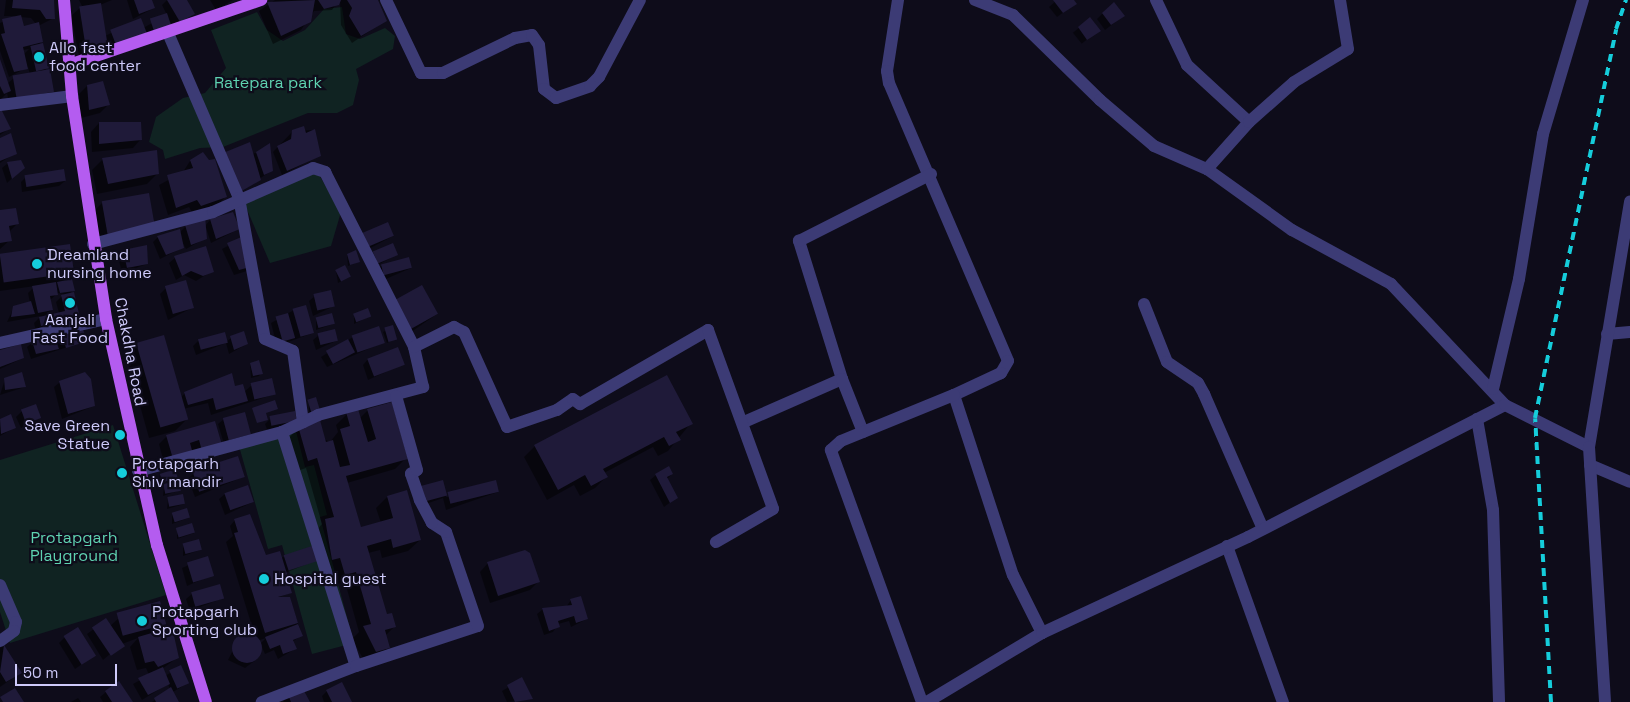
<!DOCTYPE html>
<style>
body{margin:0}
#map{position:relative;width:1630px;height:702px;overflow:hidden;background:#0e0c1a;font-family:"Space Grotesk",sans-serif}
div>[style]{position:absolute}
.green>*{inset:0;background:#102322}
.shadow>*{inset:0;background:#0007;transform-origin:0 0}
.building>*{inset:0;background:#1f1a39;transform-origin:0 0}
.round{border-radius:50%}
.minor>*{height:12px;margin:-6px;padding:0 6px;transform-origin:6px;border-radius:6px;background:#3c3b75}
.major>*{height:12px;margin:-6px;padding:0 6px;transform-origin:6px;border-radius:6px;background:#b45cf0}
.rail>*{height:4px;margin-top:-2px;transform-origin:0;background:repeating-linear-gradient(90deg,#15cddb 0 8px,transparent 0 14px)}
.dots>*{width:14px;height:14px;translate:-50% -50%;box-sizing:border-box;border:2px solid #0e0c1a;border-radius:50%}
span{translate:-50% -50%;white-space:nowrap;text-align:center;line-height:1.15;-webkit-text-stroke:4.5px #0e0c1a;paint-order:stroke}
.poi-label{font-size:16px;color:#cecafa}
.left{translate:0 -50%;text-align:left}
.right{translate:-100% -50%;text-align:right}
.park-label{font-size:16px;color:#5fd2b1}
.street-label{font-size:16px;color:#cecafa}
.scale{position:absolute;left:15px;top:664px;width:102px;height:22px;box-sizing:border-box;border:2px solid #cecafa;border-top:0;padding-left:6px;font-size:15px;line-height:18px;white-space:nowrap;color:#cecafa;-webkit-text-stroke:4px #0e0c1a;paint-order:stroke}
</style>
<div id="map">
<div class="green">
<div style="clip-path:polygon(342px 7px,346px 34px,360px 39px,385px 28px,395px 36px,393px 49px,356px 69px,359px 80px,353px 105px,337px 113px,308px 113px,223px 147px,200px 148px,165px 159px,163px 150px,149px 142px,156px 117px,183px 98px,205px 93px,226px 68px,211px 30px,257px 12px,267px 30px,283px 41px,305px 30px,324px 9px)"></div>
<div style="clip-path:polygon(315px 168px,341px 212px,331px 246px,270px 263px,245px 205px,246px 195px)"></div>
<div style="clip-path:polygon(113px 425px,166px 595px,10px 643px,0 612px,0 460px)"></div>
<div style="clip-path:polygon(296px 431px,305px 467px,314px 465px,327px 515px,320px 517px,354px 643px,312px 654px,282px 545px,268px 549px,239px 446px)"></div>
</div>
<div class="shadow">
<div style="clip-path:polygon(evenodd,6px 0,52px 0,54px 18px,38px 26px,42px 41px,38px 46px,48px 67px,10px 107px,7px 93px,0 100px,0 63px,7px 84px,15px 77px,30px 75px,28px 67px,9px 77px,0 51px,0 23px,16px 16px,4px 16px,6px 0,20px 17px,31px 18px,36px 24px,23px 28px,20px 17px,6px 0,29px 49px,24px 54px,23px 50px,29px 49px)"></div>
<div style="clip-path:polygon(79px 0,112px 0,100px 5px,105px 36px,140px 19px,143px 28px,167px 15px,162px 5px,167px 0,186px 0,193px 14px,174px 27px,167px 18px,170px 24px,112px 54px,108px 43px,98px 53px,79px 56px,71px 16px,82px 6px)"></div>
<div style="clip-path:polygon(127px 0,151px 0,154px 8px,133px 19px)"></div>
<div style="clip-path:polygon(210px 0,233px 0,216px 10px)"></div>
<div style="clip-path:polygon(275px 0,339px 0,332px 10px,314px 11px,301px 30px,273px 44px,259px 11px)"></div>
<div style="clip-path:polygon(340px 0,376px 0,386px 20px,352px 43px,341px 25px)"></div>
<div style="clip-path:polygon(1057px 0,1072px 0,1075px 4px,1057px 17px,1049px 7px)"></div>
<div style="clip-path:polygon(1103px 13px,1123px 16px,1105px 30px,1097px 19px)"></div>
<div style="left:1090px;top:19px;width:14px;height:22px;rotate:51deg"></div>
<div style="clip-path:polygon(87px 86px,109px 104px,100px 113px,81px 118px,79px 94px)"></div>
<div style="clip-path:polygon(0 110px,10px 128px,0 135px)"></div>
<div style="clip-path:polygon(99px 123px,141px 139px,133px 148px,92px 152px,91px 132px)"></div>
<div style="clip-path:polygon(314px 130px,320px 155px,282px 175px,273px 152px,293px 131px)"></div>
<div style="clip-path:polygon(0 140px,15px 153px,0 163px)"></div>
<div style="clip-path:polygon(256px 153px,272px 170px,234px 197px,218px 159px)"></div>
<div style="clip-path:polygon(103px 159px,158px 173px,147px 184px,97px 194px,92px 170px)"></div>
<div style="clip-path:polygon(190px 161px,208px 161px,226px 196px,218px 205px,193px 214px,189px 207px,168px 215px,159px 185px,183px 172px)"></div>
<div style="clip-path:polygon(8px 163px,18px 173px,7px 183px,2px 168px)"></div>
<div style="clip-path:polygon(26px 177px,65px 181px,59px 186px,22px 192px,21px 182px)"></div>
<div style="clip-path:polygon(148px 195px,100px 243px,94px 211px,102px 203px)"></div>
<div style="clip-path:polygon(0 212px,17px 224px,9px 232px,10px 240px,0 249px)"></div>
<div style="clip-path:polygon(210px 220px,239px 229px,211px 243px,206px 228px,206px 238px,186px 249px,180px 238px,182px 248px,160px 259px,153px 242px,158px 237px,179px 233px,186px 226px,205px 226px)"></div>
<div style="clip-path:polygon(393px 236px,363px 252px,358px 240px)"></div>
<div style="clip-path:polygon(243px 238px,247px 271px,234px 275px,222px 249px)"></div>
<div style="clip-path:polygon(123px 251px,147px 264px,122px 273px,118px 256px)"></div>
<div style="clip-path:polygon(347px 255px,359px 261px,348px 266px)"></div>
<div style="clip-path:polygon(396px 255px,372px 268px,367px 258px)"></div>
<div style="clip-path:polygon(evenodd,0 256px,73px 273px,64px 282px,73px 290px,69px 295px,78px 317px,36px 331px,34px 323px,41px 316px,7px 322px,14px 307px,30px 303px,28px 293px,35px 286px,0 291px,0 256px,58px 293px,64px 294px,56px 302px,59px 313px,45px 316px,52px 310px,50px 300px,58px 293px)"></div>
<div style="clip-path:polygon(175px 258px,212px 271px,196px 281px,184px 275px,176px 280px,169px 263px)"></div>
<div style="clip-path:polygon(381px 266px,411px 268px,379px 282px,376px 272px)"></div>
<div style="clip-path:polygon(336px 271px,349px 277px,338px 283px)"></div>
<div style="clip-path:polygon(166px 288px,192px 308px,168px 320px,160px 294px)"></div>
<div style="clip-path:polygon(315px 296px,334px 306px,313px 316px,309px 301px)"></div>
<div style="clip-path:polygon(388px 309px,437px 314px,404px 337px)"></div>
<div style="clip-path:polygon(294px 310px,313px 333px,277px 346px,271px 323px)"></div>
<div style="clip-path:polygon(354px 315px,370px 316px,354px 324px)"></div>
<div style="clip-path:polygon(316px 318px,333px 324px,316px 330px)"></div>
<div style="clip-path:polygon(392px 327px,396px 338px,387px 343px,383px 332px)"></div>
<div style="clip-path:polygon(319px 335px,336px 341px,316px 350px,313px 340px)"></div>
<div style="clip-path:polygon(63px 336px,86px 341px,31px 359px,27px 347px,33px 342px,56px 343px)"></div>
<div style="clip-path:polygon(353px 337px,384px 342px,327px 367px,321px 357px)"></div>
<div style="clip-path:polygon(231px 338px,247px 344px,229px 354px,226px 343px,196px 355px,193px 346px,199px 340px,226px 342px)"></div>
<div style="clip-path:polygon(137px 344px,180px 398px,185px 393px,235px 387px,244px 392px,252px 385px,275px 394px,211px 415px,208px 403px,183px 409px,186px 420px,175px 431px,149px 438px,126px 355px)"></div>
<div style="clip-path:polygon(0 351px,23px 358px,0 369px)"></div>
<div style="clip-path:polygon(368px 359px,403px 364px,368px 380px,363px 365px)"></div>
<div style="clip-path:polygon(250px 364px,261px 373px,259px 376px,251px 378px)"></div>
<div style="clip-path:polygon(5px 379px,25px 387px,0 395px)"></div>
<div style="clip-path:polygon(60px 382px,94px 406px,62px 419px,54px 387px)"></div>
<div style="clip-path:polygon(309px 401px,316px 412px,309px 414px)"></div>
<div style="clip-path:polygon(evenodd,368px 410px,406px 458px,395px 469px,347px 483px,360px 529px,381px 523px,376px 508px,387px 497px,420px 540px,408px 551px,382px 558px,380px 550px,368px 553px,386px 616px,394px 627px,385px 636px,388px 648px,377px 659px,365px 662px,352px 639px,359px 632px,345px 582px,334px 585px,319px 559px,285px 573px,278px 585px,290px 593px,277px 598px,289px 598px,302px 635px,292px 642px,295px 649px,278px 659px,274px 650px,265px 654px,261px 645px,257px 659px,245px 668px,228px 660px,240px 636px,255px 636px,226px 542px,233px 536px,230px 526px,235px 520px,265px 556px,281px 558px,314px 546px,315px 532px,322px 524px,306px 468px,297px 471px,288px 439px,299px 427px,330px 442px,338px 432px,336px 425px,347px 414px,360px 418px,368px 410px,266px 638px,260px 644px,257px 641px,266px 638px)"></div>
<div style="clip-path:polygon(22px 411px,40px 417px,21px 428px,16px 417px)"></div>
<div style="clip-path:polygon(10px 416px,14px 428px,0 436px,0 420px)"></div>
<div style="clip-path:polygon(271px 418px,296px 420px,268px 432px,265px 424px)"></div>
<div style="clip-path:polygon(224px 419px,250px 433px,224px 444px,218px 424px)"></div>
<div style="clip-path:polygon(214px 423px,220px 445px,165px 467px,159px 444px,167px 436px)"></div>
<div style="clip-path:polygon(691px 423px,668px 451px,658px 456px,653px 447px,604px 473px,606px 477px,595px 488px,580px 496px,574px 485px,547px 500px,524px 457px,535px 446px)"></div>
<div style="clip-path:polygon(194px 473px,243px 477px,195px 497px,188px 479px)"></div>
<div style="clip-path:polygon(160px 474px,176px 478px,159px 484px)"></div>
<div style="clip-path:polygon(672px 474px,667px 479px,676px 498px,664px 507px,650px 480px,656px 475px)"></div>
<div style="clip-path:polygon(442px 482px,446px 497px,498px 492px,446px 510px,443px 498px,420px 506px)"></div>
<div style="clip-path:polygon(164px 486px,180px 490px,163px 496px)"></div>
<div style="clip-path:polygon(225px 494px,253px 502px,225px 515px,219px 499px)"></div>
<div style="clip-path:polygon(168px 499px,184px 504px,167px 509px)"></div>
<div style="clip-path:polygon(172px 513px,188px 518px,172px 524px)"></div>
<div style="clip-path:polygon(177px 529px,194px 533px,177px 539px)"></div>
<div style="clip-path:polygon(183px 544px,200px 550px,183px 556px)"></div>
<div style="clip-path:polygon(207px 557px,212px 575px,187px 586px,182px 568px)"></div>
<div style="clip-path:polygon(488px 563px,538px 582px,530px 590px,490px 603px,480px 572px)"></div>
<div style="clip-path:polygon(192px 594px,223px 598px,190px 611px,186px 599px)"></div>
<div style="clip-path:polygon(571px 600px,587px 619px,571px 627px,569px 621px,558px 624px,553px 632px,544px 635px,537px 614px,543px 609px,566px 607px)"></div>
<div style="clip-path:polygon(119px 618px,165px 624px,155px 633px,177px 658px,162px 669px,165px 676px,180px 667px,188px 683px,173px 692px,178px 702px,152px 702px,170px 689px,168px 684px,142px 700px,133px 684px,149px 675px,146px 668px,137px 670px,130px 647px,138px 638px,122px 644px,103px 660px,87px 634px,106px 620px,110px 626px)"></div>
<div style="clip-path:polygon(64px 638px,95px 655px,75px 669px,59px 643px)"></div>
<div style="clip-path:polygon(3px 646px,20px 673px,0 687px,0 648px)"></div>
<div style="clip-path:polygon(522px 679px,532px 699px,507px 702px,502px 691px)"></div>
<div style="clip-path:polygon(303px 691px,309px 702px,283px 702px,288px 696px)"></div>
<div style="clip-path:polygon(327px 691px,350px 702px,324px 702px,322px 696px)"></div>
<div style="clip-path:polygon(106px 692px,132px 702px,103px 702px,100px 697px)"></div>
<div style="clip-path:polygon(78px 698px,81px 702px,71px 702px)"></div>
</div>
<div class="building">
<div style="clip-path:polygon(13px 0,54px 0,55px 19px,46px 19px,40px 10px,12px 8px)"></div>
<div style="clip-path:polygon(134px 0,152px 0,155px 8px,139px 14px)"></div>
<div style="clip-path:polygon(167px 0,187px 0,195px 14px,180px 22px)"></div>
<div style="clip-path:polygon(315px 0,311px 22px,281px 36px,267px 2px)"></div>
<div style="clip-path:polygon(318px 0,341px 0,339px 5px,324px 9px)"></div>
<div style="clip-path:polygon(347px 0,378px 0,387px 21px,361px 36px,349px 16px,352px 8px)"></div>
<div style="clip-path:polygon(1053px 0,1074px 0,1077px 4px,1063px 13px)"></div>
<div style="clip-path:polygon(1114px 2px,1125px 16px,1111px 25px,1102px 13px)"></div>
<div style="left:101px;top:3px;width:43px;height:22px;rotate:81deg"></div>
<div style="left:167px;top:13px;width:13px;height:18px;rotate:72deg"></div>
<div style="clip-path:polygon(21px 15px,24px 26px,39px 22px,43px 42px,23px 47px,28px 69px,14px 72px,1px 34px,5px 33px,2px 19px)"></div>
<div style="clip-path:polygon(1090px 17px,1101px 31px,1087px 40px,1078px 27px)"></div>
<div style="left:141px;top:18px;width:22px;height:33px;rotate:69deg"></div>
<div style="left:43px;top:43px;width:26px;height:13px;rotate:77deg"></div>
<div style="clip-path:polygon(0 59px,11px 91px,4px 94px,0 86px)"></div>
<div style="left:50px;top:69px;width:23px;height:38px;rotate:80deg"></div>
<div style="clip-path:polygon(103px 81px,110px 105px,89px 110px,87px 85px)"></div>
<div style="clip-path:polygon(0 107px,11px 129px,0 133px)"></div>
<div style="clip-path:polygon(99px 122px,141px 122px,142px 140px,99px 144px)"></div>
<div style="clip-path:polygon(304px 126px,306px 133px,315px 129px,321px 156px,287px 171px,277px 146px,291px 139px,292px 130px)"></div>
<div style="clip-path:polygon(11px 133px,17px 154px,0 161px,0 138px)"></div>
<div style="clip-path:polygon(250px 142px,261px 180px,240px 192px,223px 153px)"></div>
<div style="clip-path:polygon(270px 143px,273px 171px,264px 175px,256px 152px)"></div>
<div style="clip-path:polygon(157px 150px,159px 174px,108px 184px,102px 158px)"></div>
<div style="clip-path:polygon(203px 152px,209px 160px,215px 159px,227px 197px,201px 206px,197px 200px,176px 208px,167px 175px,193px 168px,190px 160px)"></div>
<div style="clip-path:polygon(21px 160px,25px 168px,12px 179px,7px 162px)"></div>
<div style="left:64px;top:169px;width:12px;height:40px;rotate:81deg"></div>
<div style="left:149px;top:193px;width:35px;height:48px;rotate:80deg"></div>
<div style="clip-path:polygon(16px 208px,19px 224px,9px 226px,12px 241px,0 243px,0 210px)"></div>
<div style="clip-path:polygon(233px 212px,240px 229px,216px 239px,210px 219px)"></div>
<div style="clip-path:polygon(205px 216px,207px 239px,191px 245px,185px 225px)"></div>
<div style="left:388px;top:222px;width:15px;height:28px;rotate:67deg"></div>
<div style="clip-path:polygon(180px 229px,184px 248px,166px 255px,157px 236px)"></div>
<div style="clip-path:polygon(244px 236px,254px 266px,239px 270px,227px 243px)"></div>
<div style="left:393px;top:243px;width:13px;height:22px;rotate:67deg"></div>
<div style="left:70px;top:244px;width:29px;height:71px;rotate:82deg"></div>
<div style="clip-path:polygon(147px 245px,148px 264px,127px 268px,123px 250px)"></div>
<div style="clip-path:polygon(206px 246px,214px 272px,203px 276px,191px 271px,182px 276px,174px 256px)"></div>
<div style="clip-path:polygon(356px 250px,360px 262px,350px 265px,347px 254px)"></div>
<div style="left:409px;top:257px;width:11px;height:29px;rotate:75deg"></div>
<div style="left:345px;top:265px;width:13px;height:11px;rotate:63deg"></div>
<div style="clip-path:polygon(72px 279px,75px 291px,60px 293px,57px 282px)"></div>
<div style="left:186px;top:280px;width:29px;height:22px;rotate:74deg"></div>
<div style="clip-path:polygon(56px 282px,58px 295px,50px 296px,53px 310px,38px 313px,32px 286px)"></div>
<div style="left:422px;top:285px;width:33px;height:31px;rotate:61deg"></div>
<div style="left:331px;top:290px;width:17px;height:18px;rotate:77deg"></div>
<div style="clip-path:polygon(74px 292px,80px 318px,41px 326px,39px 317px,65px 311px,61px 295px)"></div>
<div style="clip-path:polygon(31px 301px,35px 314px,11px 317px,13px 306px)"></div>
<div style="left:306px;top:305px;width:29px;height:14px;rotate:74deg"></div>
<div style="left:368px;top:308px;width:9px;height:16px;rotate:69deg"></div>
<div style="left:288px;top:313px;width:26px;height:13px;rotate:74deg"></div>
<div style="left:332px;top:313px;width:11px;height:17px;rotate:75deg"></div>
<div style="left:393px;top:325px;width:15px;height:9px;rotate:74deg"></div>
<div style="left:379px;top:326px;width:18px;height:29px;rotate:71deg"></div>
<div style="left:335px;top:329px;width:12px;height:18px;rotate:76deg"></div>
<div style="clip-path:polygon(83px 330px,88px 341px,66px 348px,62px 335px)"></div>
<div style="clip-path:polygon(244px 331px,248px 344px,234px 350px,230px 336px)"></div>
<div style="left:225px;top:332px;width:11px;height:28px;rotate:75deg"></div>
<div style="clip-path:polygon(54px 335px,59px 349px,36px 354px,32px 341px)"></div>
<div style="left:164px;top:335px;width:88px;height:29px;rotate:74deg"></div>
<div style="left:348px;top:339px;width:15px;height:25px;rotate:62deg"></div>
<div style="clip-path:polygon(21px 344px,24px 358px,0 367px,0 350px)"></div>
<div style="left:398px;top:347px;width:19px;height:33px;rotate:69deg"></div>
<div style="clip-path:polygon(259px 360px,263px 374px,253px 376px,250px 363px)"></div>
<div style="clip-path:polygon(22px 372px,26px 387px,5px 390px,4px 378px)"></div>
<div style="clip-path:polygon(85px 372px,91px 379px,95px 406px,68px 414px,59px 381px)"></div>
<div style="clip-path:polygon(232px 373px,235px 386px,243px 384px,248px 401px,216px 410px,213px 398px,188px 405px,184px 392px)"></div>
<div style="clip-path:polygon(667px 375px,693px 424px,676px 432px,681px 440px,669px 446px,664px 437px,603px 469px,608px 477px,591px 486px,585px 475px,558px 490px,534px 445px)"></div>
<div style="left:272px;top:378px;width:17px;height:22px;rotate:77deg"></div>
<div style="left:316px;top:397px;width:14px;height:9px;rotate:73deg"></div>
<div style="clip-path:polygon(275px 400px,278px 409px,266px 413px,268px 420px,257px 423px,252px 408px)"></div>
<div style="clip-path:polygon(392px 402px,408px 459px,346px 476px,361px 527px,393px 518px,387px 496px,407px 490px,421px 540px,393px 548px,391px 539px,367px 546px,387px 614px,392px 613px,396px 627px,385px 630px,390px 648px,376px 652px,363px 626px,371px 624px,356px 572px,345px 575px,340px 558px,332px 560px,325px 519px,334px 517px,317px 458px,308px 461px,298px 426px,320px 420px,326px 442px,333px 440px,340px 467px,350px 465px,340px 429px,350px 426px,346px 412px,358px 409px,368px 442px,376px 439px,367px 409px)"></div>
<div style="left:36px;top:404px;width:15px;height:16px;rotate:70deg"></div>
<div style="left:295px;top:411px;width:10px;height:26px;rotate:79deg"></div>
<div style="left:245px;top:412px;width:23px;height:23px;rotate:75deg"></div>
<div style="clip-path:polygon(11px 414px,16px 428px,1px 434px,0 419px)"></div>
<div style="clip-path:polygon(215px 421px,222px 445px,202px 451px,199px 440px,190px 443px,193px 454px,173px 459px,166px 435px)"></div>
<div style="left:238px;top:456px;width:22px;height:48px;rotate:72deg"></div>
<div style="clip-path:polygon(669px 466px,673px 474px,667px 477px,678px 498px,670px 503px,655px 474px)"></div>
<div style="left:175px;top:469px;width:9px;height:16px;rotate:72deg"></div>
<div style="left:443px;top:480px;width:16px;height:23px;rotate:75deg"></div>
<div style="left:496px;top:480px;width:12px;height:50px;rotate:76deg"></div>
<div style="left:179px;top:481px;width:10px;height:16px;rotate:79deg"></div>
<div style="left:248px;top:485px;width:18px;height:25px;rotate:71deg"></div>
<div style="left:183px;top:494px;width:10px;height:16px;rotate:79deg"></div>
<div style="left:187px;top:508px;width:10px;height:16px;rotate:73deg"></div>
<div style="clip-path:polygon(250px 514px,266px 555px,280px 551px,288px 577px,273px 581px,288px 580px,292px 593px,278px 597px,290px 597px,298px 623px,265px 633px,234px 533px,238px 532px,234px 519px)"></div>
<div style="left:192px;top:523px;width:10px;height:17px;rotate:73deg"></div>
<div style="left:199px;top:539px;width:11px;height:17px;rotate:75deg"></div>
<div style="left:315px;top:545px;width:16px;height:33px;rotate:72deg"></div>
<div style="clip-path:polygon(525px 550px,530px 553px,540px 582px,498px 596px,487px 562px)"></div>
<div style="left:208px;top:556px;width:21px;height:22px;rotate:73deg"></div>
<div style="left:220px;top:584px;width:15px;height:30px;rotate:74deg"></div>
<div style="clip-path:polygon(581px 596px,588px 619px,576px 623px,574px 616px,558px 621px,560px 627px,549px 631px,542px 608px,572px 605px,570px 599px)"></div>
<div style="left:160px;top:601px;width:24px;height:45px;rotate:75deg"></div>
<div style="left:106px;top:618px;width:34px;height:17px;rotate:56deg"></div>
<div style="clip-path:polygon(298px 624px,303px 636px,293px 640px,297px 649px,283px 654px,280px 645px,270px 649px,265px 637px)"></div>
<div style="left:78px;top:627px;width:34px;height:17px;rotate:58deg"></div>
<div style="clip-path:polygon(172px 627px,179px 658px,158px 667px,154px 661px,145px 663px,138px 637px)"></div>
<div class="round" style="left:232px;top:633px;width:30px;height:30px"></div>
<div style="clip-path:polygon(4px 645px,22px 673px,6px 682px,0 672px)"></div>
<div style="left:181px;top:665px;width:20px;height:13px;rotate:66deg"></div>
<div style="clip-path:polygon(163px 667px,170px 684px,148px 695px,138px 678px)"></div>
<div style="clip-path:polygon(522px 677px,533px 699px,515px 702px,507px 685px)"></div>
<div style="clip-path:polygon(119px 681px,133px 702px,112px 702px,105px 691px)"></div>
<div style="clip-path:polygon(342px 682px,352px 702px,332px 702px,326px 690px)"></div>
<div style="clip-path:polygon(171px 687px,179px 702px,156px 702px,154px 698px)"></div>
<div style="clip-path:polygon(15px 688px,24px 702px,3px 702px,0 697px)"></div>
<div style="clip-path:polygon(303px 689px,310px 702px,291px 702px,288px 695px)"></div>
</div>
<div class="minor">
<div style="left:386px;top:0;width:81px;rotate:64.4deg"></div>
<div style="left:421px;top:73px;width:22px"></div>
<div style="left:443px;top:73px;width:80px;rotate:-25.9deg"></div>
<div style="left:515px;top:38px;width:17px;rotate:-10deg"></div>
<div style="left:532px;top:35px;width:12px;rotate:55deg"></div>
<div style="left:539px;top:45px;width:44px;rotate:83.5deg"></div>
<div style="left:544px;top:89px;width:15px;rotate:37deg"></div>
<div style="left:556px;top:98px;width:36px;rotate:-19deg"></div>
<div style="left:590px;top:86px;width:13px;rotate:-45deg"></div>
<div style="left:599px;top:77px;width:87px;rotate:-62deg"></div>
<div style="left:898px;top:0;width:72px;rotate:98.8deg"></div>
<div style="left:887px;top:71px;width:12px;rotate:81deg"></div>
<div style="left:889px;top:83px;width:302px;rotate:66.8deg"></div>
<div style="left:1008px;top:361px;width:14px;rotate:120deg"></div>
<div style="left:1001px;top:373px;width:52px;rotate:154.9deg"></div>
<div style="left:954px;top:395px;width:189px;rotate:71.9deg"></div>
<div style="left:1013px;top:575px;width:65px;rotate:63.4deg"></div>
<div style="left:975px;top:0;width:41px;rotate:21.5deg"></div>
<div style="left:1013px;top:15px;width:122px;rotate:44.3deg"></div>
<div style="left:1100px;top:100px;width:71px;rotate:40.4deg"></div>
<div style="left:1154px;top:146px;width:58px;rotate:23.5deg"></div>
<div style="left:1207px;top:169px;width:105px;rotate:35.7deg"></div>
<div style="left:1292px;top:230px;width:113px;rotate:28.6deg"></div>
<div style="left:1391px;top:284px;width:166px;rotate:46.7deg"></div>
<div style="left:1156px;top:0;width:72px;rotate:64.5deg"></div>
<div style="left:1187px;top:65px;width:84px;rotate:42.6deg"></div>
<div style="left:168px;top:33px;width:180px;rotate:66.7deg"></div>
<div style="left:239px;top:198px;width:143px;rotate:79.6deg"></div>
<div style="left:265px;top:339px;width:30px;rotate:23deg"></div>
<div style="left:293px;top:351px;width:72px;rotate:82deg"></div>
<div style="left:0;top:105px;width:73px;rotate:-7.1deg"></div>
<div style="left:1207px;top:169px;width:63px;rotate:-48.2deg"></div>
<div style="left:1249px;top:122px;width:60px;rotate:-41.6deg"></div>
<div style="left:1294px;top:82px;width:63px;rotate:-31.4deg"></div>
<div style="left:1348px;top:49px;width:50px;rotate:-99.3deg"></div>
<div style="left:93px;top:244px;width:124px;rotate:-14.9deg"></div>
<div style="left:213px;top:212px;width:109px;rotate:-23.7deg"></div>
<div style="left:313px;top:168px;width:13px;rotate:18deg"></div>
<div style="left:325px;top:172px;width:196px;rotate:63deg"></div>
<div style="left:1144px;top:304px;width:62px;rotate:68.4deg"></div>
<div style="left:1167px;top:362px;width:37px;rotate:34deg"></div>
<div style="left:1198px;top:383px;width:13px;rotate:61deg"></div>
<div style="left:1204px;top:394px;width:147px;rotate:66.4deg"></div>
<div style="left:1607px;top:334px;width:23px;rotate:-5deg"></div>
<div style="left:0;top:343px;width:109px;rotate:-12.8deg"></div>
<div style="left:842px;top:379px;width:145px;rotate:-107.3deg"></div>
<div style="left:799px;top:241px;width:148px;rotate:-26.9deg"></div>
<div style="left:1493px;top:389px;width:113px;rotate:-76.7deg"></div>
<div style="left:1519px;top:279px;width:147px;rotate:-80.6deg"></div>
<div style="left:1543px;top:134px;width:140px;rotate:-73.4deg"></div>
<div style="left:1477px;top:419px;width:92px;rotate:80deg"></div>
<div style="left:1493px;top:510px;width:192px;rotate:88.2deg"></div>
<div style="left:744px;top:422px;width:107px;rotate:-23.7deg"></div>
<div style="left:842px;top:379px;width:57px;rotate:68.4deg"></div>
<div style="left:282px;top:432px;width:40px;rotate:-25deg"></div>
<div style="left:318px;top:415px;width:109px;rotate:-14.9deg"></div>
<div style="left:423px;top:387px;width:41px;rotate:-102.7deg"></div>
<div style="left:414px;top:347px;width:45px;rotate:-26.6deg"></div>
<div style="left:454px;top:327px;width:11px;rotate:27deg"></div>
<div style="left:464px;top:332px;width:104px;rotate:65.6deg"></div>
<div style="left:507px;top:427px;width:53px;rotate:-18.8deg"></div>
<div style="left:557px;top:410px;width:19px;rotate:-35deg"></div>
<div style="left:573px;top:399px;width:9px;rotate:36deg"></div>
<div style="left:580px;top:404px;width:148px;rotate:-30deg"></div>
<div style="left:708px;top:330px;width:190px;rotate:70deg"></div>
<div style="left:773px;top:509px;width:66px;rotate:149.9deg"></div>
<div style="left:1589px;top:447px;width:249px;rotate:-80.5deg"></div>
<div style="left:1590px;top:465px;width:43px;rotate:23deg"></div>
<div style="left:138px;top:471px;width:149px;rotate:-15.2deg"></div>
<div style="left:282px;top:432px;width:245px;rotate:72.5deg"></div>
<div style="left:356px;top:666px;width:101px;rotate:159deg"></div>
<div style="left:1227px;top:546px;width:166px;rotate:70.3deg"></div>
<div style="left:0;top:585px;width:40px;rotate:66.6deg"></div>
<div style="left:16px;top:622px;width:9px;rotate:103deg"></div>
<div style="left:14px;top:631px;width:17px;rotate:144deg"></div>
<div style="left:356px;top:666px;width:128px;rotate:-18.2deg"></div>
<div style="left:478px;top:626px;width:99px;rotate:-108.8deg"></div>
<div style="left:446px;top:532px;width:17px;rotate:-147deg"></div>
<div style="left:432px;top:523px;width:26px;rotate:-118deg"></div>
<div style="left:420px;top:500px;width:28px;rotate:-109deg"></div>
<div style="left:411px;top:474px;width:7px;rotate:-34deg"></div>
<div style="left:417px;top:470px;width:77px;rotate:-105.8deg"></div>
<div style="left:922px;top:702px;width:268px;rotate:-109.9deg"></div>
<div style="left:831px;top:450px;width:13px;rotate:-42deg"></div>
<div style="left:841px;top:441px;width:122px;rotate:-22.2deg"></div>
<div style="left:927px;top:702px;width:134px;rotate:-31deg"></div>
<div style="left:1042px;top:633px;width:227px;rotate:-25deg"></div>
<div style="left:1248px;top:537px;width:289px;rotate:-27.2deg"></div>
<div style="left:1505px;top:405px;width:94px;rotate:26.6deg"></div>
<div style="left:1589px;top:447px;width:256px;rotate:86.4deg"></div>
</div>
<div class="major">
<div style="left:64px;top:0;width:96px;rotate:85.2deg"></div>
<div style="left:72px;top:96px;width:226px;rotate:81.3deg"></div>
<div style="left:106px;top:319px;width:232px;rotate:77.3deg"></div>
<div style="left:157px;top:545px;width:164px;rotate:72.7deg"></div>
<div style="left:69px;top:65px;width:203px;rotate:-18.7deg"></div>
</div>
<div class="rail">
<div style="left:1551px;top:702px;width:284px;rotate:-93.2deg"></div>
<div style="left:1535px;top:418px;width:397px;rotate:-78.2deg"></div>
<div style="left:1616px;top:29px;width:31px;rotate:-71deg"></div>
</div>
<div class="dots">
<div style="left:39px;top:57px;background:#15cddb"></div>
<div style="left:37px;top:264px;background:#15cddb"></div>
<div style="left:70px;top:303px;background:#15cddb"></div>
<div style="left:120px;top:435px;background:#15cddb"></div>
<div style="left:122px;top:473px;background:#15cddb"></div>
<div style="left:264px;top:579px;background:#15cddb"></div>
<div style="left:142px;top:621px;background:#15cddb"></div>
</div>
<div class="poi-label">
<span class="left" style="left:49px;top:57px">Allo fast<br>food center</span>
<span class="left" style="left:47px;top:264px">Dreamland<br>nursing home</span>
<span style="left:70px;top:329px">Aanjali<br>Fast Food</span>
<span class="right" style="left:110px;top:435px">Save Green<br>Statue</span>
<span class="left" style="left:132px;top:473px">Protapgarh<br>Shiv mandir</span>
<span class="left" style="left:274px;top:579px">Hospital guest</span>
<span class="left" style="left:152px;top:621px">Protapgarh<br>Sporting club</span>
</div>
<div class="park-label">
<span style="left:268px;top:83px">Ratepara park</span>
<span style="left:74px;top:547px">Protapgarh<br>Playground</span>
</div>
<div class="street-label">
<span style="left:130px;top:352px;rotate:79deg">Chakdha Road</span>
</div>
<div class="scale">50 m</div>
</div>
